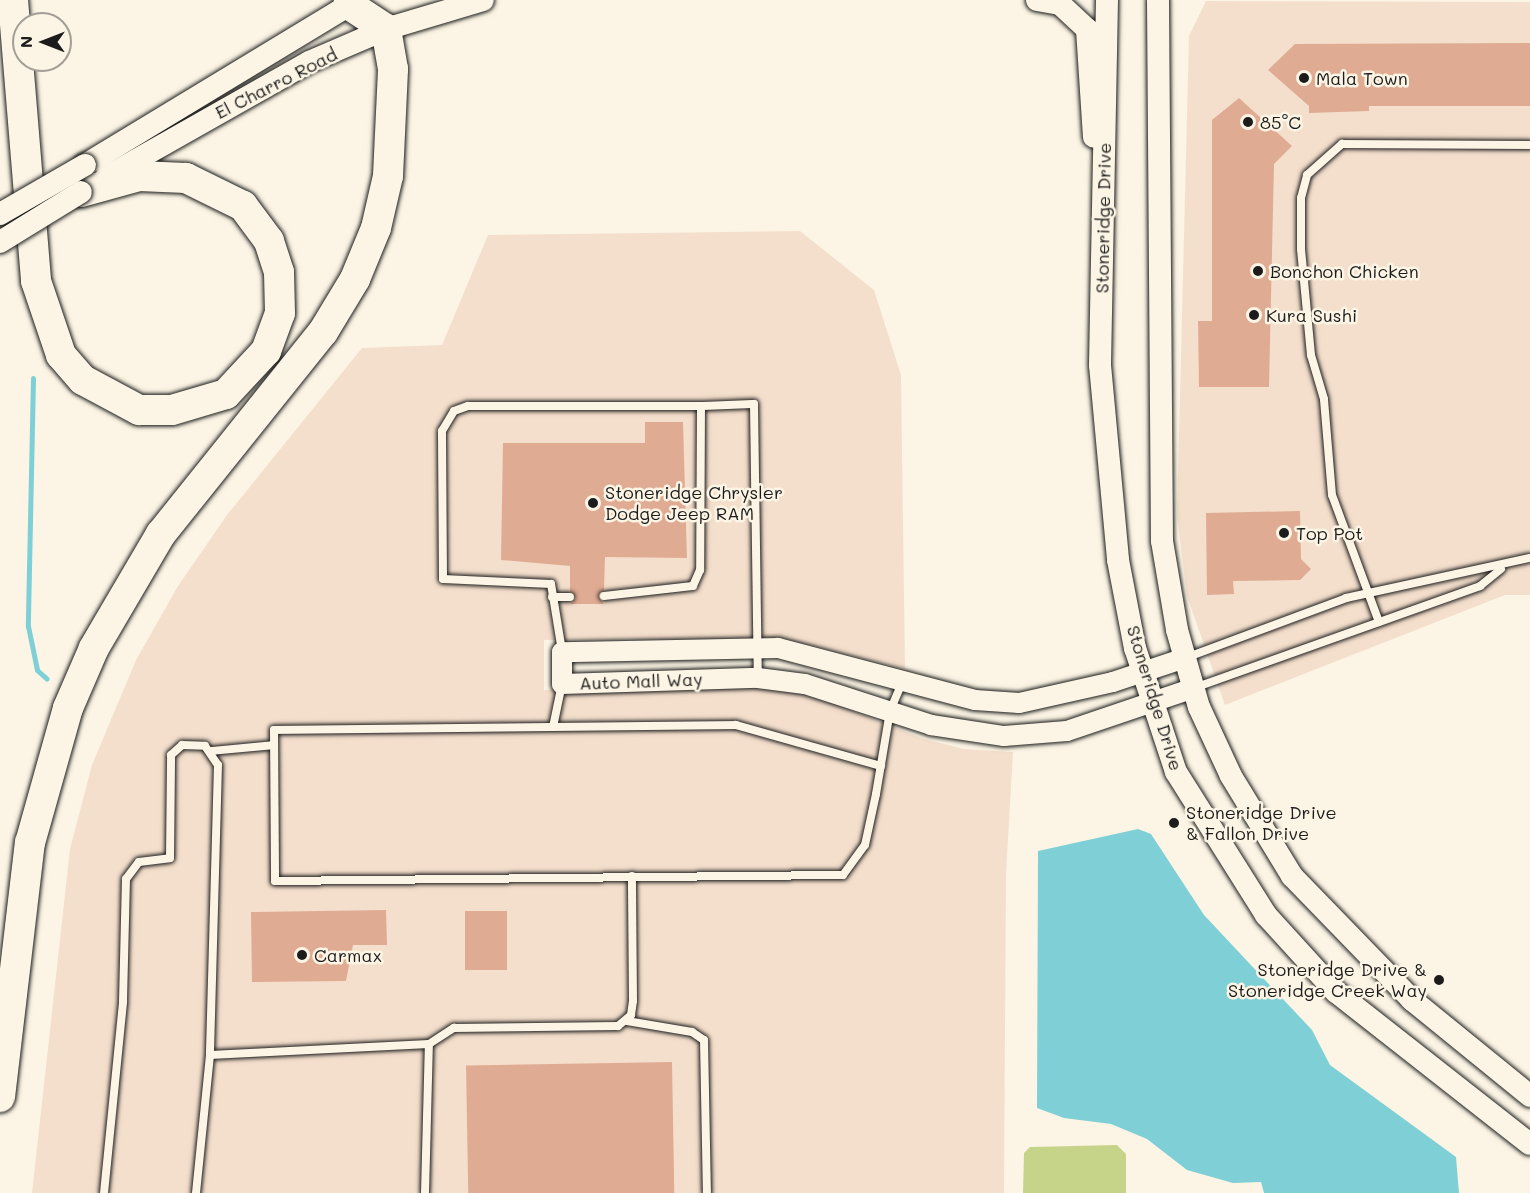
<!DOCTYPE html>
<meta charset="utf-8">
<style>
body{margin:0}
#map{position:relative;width:1530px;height:1193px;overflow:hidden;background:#fcf5e5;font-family:Mali,sans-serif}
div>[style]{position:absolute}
.built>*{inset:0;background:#f4dfcc}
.green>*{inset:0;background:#c5d489}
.water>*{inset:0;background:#7ed0d6}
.stream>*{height:5px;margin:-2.5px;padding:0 2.5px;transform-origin:2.5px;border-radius:2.5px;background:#7ed0d6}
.building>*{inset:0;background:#e0ab93;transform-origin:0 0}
.roads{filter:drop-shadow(0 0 2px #1c1c1c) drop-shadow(0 0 2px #1c1c1c)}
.service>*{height:8px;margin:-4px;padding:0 4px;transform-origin:4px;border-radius:4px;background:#fcf5e5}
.tertiary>*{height:20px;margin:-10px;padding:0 10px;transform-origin:10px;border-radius:10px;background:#fcf5e5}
.secondary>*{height:22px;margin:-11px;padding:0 11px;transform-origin:11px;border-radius:11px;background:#fcf5e5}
.motorway>*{height:30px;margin:-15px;padding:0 15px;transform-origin:15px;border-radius:15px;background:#fcf5e5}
.bridges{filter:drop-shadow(0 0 2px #1c1c1c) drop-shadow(0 0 2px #1c1c1c)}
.secondary-bridge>*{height:22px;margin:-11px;padding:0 11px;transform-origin:11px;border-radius:11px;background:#fcf5e5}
.dots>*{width:16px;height:16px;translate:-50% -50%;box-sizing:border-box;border:3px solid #fcf5e5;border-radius:50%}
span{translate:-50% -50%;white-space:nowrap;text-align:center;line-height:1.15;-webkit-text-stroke:5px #fcf5e5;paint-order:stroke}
.poi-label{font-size:18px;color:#1c1c1c}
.left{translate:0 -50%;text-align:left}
.right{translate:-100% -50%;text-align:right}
.street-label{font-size:18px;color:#1c1c1c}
.north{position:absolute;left:12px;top:12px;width:60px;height:60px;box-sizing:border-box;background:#fcf5e5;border:2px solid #a29e95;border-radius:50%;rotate:270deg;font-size:16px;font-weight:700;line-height:24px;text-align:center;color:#1c1c1c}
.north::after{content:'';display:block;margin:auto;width:21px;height:27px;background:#1c1c1c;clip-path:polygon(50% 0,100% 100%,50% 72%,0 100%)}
</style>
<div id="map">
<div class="built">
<div style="clip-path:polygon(1206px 1px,1530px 2px,1530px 595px,1505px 595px,1225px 705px,1187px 596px,1177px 515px,1189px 36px)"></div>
<div style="clip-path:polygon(800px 231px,874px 290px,901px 375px,905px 669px,783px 638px,544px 640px,544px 690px,761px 686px,801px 691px,924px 739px,964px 749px,1013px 752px,1006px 874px,1004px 1193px,32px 1193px,70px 849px,92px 765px,136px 660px,178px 586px,227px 515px,362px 348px,442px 345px,488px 235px)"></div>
</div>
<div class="green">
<div style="clip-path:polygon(1117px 1145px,1126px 1154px,1126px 1193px,1023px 1193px,1024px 1153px,1030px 1147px)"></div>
</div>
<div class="water">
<div style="clip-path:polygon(1138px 829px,1151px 834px,1204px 915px,1312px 1030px,1330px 1065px,1456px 1157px,1459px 1193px,1264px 1193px,1261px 1182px,1233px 1183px,1187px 1170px,1147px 1139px,1111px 1124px,1064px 1118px,1037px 1108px,1038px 851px)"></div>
</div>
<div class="stream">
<div style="left:33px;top:378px;width:248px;rotate:91.2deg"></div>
<div style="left:28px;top:626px;width:45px;rotate:78.4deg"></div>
<div style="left:37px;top:670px;width:13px;rotate:42deg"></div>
</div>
<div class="building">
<div style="clip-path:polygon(1530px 43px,1530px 106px,1369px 106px,1369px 111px,1309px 113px,1309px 106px,1268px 70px,1295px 44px)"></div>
<div style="clip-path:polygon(1239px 98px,1292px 146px,1274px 164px,1269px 387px,1199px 387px,1198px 321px,1212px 321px,1212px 120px)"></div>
<div style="clip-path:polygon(645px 422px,683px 422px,687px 558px,605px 557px,604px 590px,598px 596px,604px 604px,570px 604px,576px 598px,570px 591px,570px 566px,501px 560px,503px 443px,645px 443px)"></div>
<div style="clip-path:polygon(1300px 511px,1301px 559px,1311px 569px,1300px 580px,1233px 581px,1234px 594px,1207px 595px,1206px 513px)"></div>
<div style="clip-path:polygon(386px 910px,387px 945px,353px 945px,346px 981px,252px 982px,251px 912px)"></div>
<div style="left:465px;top:911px;width:42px;height:59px"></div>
<div style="left:672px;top:1062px;width:131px;height:206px;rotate:89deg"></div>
</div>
<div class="roads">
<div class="service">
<div style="left:701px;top:406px;width:53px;rotate:-2.2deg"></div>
<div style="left:754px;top:404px;width:273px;rotate:89.2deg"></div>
<div style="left:552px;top:597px;width:18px"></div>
<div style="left:1379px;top:622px;width:135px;rotate:-110.3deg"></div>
<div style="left:1332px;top:495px;width:96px;rotate:-94.8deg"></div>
<div style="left:1324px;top:399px;width:46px;rotate:-106.5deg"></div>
<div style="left:1311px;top:355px;width:106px;rotate:-95.4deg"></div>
<div style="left:1301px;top:249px;width:51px;rotate:-90deg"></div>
<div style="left:1301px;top:198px;width:24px;rotate:-75deg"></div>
<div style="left:1307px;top:175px;width:47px;rotate:-41.5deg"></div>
<div style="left:1342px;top:144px;width:188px;rotate:0.3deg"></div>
<div style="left:562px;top:651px;width:68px;rotate:-99.3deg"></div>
<div style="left:551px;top:584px;width:108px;rotate:-177.3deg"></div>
<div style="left:443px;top:579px;width:148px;rotate:-90.4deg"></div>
<div style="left:442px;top:431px;width:23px;rotate:-59deg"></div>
<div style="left:454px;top:411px;width:15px;rotate:-20deg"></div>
<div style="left:468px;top:406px;width:233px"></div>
<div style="left:701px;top:406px;width:164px;rotate:90.3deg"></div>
<div style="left:700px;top:570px;width:17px;rotate:114deg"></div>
<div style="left:693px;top:586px;width:90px;rotate:173.6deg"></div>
<div style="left:1185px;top:658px;width:172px;rotate:-20.4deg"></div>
<div style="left:1346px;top:598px;width:188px;rotate:-12.3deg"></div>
<div style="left:1194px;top:688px;width:304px;rotate:-19.6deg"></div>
<div style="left:1480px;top:586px;width:27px;rotate:-39deg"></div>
<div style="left:553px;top:727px;width:44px;rotate:-78.2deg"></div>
<div style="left:211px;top:751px;width:63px;rotate:-5.4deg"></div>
<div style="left:881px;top:766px;width:151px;rotate:-164.2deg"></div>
<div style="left:736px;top:725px;width:462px;rotate:179.4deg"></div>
<div style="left:274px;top:730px;width:151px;rotate:89.6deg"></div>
<div style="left:275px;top:881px;width:568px;rotate:-0.61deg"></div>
<div style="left:843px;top:875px;width:37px;rotate:-54deg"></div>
<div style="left:865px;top:845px;width:52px;rotate:-77.8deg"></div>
<div style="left:876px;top:794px;width:84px;rotate:-80.4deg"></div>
<div style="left:890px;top:711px;width:33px;rotate:-67deg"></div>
<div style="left:627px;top:1021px;width:66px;rotate:9.6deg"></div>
<div style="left:692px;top:1032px;width:14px;rotate:34deg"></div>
<div style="left:704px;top:1040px;width:153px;rotate:88.9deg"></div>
<div style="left:210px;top:1055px;width:219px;rotate:-2.9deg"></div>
<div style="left:429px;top:1044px;width:30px;rotate:-33deg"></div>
<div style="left:454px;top:1028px;width:164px;rotate:-0.7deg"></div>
<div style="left:618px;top:1026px;width:17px;rotate:-40deg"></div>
<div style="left:631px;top:1015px;width:14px;rotate:-82deg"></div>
<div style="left:633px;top:1001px;width:125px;rotate:-90.5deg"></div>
<div style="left:104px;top:1193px;width:193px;rotate:-84.3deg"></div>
<div style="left:123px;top:1001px;width:122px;rotate:-88.6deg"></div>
<div style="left:126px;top:879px;width:21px;rotate:-53deg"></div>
<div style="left:139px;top:862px;width:31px;rotate:-7deg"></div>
<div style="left:170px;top:858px;width:103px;rotate:-89.4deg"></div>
<div style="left:171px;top:755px;width:15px;rotate:-42deg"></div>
<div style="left:182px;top:745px;width:23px;rotate:2deg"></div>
<div style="left:205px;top:746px;width:23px;rotate:56deg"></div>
<div style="left:218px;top:765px;width:290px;rotate:91.6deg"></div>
<div style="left:210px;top:1055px;width:139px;rotate:95.8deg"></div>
<div style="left:425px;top:1193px;width:149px;rotate:-88.5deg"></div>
</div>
<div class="tertiary">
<div style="left:1185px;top:658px;width:76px;rotate:161.6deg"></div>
<div style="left:1113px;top:682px;width:96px;rotate:167.4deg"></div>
<div style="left:1019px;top:703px;width:44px;rotate:-176.1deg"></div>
<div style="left:975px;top:700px;width:204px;rotate:-165.2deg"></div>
<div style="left:778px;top:648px;width:216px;rotate:178.9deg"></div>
<div style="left:562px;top:652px;width:32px;rotate:90deg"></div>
<div style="left:562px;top:684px;width:196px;rotate:-1.8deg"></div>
<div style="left:758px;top:678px;width:47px;rotate:7.3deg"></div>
<div style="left:805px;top:684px;width:133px;rotate:18deg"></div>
<div style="left:931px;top:725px;width:74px;rotate:8.6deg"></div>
<div style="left:1004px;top:736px;width:63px;rotate:-4.5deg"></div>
<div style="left:1067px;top:731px;width:134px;rotate:-18.7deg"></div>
</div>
<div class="secondary">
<div style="left:1037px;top:0;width:23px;rotate:10deg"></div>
<div style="left:1060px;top:4px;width:37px;rotate:43deg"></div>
<div style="left:1087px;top:29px;width:108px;rotate:86.3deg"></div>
<div style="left:1107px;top:0;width:365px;rotate:91.1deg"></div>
<div style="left:1100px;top:365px;width:196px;rotate:84.7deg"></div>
<div style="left:1118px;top:560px;width:90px;rotate:79.1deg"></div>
<div style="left:1135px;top:648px;width:131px;rotate:71.7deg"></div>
<div style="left:1176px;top:772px;width:169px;rotate:57.8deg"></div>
<div style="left:1266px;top:915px;width:104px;rotate:47.7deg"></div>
<div style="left:1336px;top:992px;width:246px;rotate:38.1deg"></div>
<div style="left:1158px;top:0;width:541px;rotate:89.58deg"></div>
<div style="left:1162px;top:541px;width:90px;rotate:80.4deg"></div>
<div style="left:1177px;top:630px;width:80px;rotate:74.1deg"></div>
<div style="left:1199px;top:707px;width:76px;rotate:65.1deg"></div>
<div style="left:1231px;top:776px;width:117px;rotate:58.6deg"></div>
<div style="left:1292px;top:876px;width:173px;rotate:45.9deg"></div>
<div style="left:1412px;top:1000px;width:152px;rotate:39.1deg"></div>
<div style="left:85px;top:165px;width:318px;rotate:-31.2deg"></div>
<div style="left:106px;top:177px;width:233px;rotate:-29.5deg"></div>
<div style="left:309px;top:62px;width:84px;rotate:-23.2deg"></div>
<div style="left:386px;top:29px;width:101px;rotate:-16.6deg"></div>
</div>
<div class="motorway">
<div style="left:13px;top:0;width:282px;rotate:85.3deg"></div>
<div style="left:36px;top:281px;width:78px;rotate:71.3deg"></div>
<div style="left:61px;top:355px;width:33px;rotate:49deg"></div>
<div style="left:83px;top:380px;width:64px;rotate:28.2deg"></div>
<div style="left:139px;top:410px;width:33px"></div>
<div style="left:172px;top:410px;width:56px;rotate:-16.5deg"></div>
<div style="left:226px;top:394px;width:59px;rotate:-47.1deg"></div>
<div style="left:266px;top:351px;width:40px;rotate:-69.8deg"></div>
<div style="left:280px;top:313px;width:41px;rotate:-91.4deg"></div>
<div style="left:279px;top:272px;width:33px;rotate:-108deg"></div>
<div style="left:269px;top:241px;width:44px;rotate:-126.6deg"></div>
<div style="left:243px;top:206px;width:64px;rotate:-153.8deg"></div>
<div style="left:186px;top:178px;width:47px;rotate:-177.6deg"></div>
<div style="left:139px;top:176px;width:60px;rotate:164.6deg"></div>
<div style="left:0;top:1097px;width:256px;rotate:-83.3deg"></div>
<div style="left:30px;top:843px;width:140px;rotate:-74.3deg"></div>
<div style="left:68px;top:708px;width:65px;rotate:-66.6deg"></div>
<div style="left:94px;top:648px;width:132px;rotate:-59.6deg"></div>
<div style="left:161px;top:534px;width:259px;rotate:-51.3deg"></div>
<div style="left:323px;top:332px;width:62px;rotate:-58.9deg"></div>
<div style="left:355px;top:279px;width:55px;rotate:-67.6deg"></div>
<div style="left:376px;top:228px;width:53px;rotate:-77deg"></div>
<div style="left:388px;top:176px;width:107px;rotate:-87.3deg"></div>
<div style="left:393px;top:69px;width:41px;rotate:-99.9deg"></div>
<div style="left:386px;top:29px;width:45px;rotate:-146.7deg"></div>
</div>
</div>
<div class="bridges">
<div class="secondary-bridge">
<div style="left:0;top:214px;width:98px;rotate:-30deg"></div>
<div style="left:0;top:242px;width:95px;rotate:-31.7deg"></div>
</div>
</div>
<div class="dots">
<div style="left:1304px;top:78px;background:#1c1c1c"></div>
<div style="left:1248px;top:122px;background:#1c1c1c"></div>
<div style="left:1258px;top:271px;background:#1c1c1c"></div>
<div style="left:1254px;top:315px;background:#1c1c1c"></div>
<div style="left:593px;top:503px;background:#1c1c1c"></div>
<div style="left:1284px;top:533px;background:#1c1c1c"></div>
<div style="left:1174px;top:823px;background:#1c1c1c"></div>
<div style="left:302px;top:955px;background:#1c1c1c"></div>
<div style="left:1439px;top:980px;background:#1c1c1c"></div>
</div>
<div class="poi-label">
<span class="left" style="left:1316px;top:78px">Mala Town</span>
<span class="left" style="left:1260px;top:122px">85°C</span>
<span class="left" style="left:1270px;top:271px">Bonchon Chicken</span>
<span class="left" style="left:1266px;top:315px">Kura Sushi</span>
<span class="left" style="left:605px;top:503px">Stoneridge Chrysler<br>Dodge Jeep RAM</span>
<span class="left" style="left:1296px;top:533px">Top Pot</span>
<span class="left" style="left:1186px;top:823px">Stoneridge Drive<br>&amp; Fallon Drive</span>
<span class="left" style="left:314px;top:955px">Carmax</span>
<span class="right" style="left:1427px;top:980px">Stoneridge Drive &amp;<br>Stoneridge Creek Way</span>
</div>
<div class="street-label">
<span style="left:276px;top:83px;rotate:-27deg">El Charro Road</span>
<span style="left:1103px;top:218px;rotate:-89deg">Stoneridge Drive</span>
<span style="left:641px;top:681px;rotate:-2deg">Auto Mall Way</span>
<span style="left:1155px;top:698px;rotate:73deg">Stoneridge Drive</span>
</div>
<div class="north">N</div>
</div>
